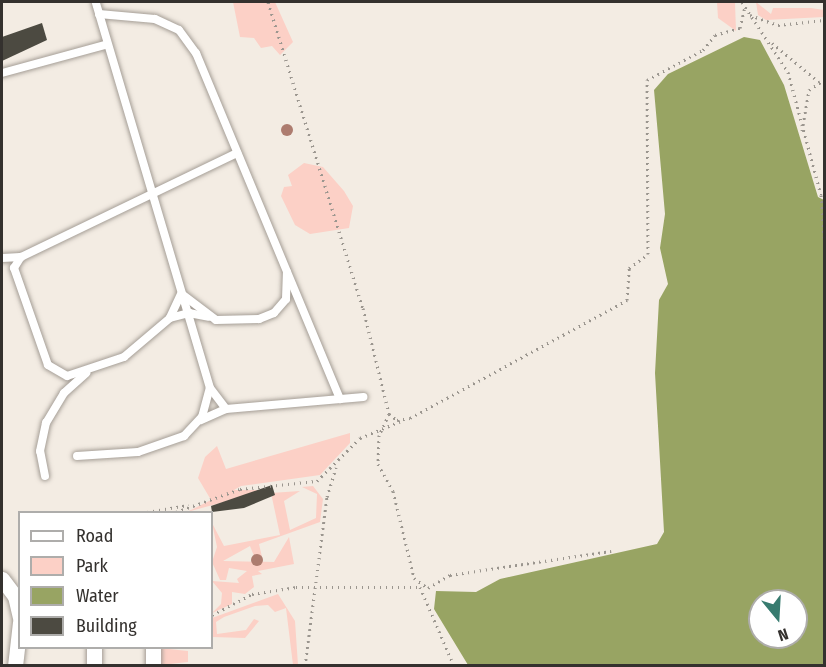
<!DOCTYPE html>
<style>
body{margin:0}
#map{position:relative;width:826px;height:667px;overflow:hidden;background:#f3ece3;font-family:"Fira Sans Condensed",sans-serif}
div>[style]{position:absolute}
.green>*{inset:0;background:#fcd0c6}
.water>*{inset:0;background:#98a463}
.building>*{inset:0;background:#4c4a41}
.path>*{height:3px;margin-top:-1.5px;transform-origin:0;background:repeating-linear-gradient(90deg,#9b968f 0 1.5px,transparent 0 6px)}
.roads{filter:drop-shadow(0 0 2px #a59e96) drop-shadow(0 0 2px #a59e96)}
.lane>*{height:8px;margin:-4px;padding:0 4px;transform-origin:4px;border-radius:4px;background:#fff}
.street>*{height:15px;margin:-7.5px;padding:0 7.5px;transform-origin:7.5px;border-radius:7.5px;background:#fff}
.trees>*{width:12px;height:12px;margin:-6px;border-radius:50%;background:#ad7c6f}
span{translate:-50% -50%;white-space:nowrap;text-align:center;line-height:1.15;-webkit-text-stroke:6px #fff;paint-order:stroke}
.frame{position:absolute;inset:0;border:3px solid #34312e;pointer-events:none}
.legend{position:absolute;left:18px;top:511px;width:195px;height:138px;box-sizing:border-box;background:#fff;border:2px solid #aeadab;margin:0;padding:8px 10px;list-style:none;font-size:18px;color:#34312e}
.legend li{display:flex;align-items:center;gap:12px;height:30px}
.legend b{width:30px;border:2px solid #aeadab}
.north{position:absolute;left:748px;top:589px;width:60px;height:60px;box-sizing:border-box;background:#fff;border:2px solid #aeadab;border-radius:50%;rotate:162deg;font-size:16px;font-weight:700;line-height:24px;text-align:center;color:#34312e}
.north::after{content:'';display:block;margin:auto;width:21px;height:27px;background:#377b6f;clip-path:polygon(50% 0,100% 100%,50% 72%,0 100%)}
</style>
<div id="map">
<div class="green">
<div style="clip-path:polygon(233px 2px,275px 2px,293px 42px,280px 55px,272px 46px,261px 48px,254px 38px,240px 37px)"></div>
<div style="clip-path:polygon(717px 2px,735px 3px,736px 31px,718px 18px)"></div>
<div style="clip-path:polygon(756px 2px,771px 14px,773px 8px,811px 8px,824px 10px,824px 17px,766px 20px,758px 15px)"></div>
<div style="clip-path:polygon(304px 163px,323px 167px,344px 191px,353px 206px,349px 228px,310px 234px,295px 225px,281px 196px,284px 187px,292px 186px,288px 175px)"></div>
<div style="clip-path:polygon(350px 433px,350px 443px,320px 475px,241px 486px,234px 490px,268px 490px,187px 512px,211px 500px,198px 478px,205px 457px,217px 446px,226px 469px)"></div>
<div style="clip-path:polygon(313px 486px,323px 499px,320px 522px,259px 544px,262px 557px,254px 556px,250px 546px,223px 561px,274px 562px,289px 537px,294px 564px,258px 571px,262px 574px,252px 576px,254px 587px,245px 594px,232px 592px,232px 604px,212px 613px,221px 604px,222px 593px,212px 581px,239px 583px,237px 579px,247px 571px,229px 568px,226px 580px,220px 580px,212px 562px,217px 547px,212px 523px,224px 546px,280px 535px,271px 493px,300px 491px,284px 501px,290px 530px,316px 518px,317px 494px,302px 487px)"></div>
<div style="clip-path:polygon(278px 594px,295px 621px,298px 665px,293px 665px,286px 608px,275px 612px,268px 605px,255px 606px,224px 617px,216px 622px,217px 634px,246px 630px,254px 619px,259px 621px,245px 638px,212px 637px,212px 618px)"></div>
<div style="clip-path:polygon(159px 648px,188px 651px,188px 662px,161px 665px)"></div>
</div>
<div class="water">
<div style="clip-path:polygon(evenodd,744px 37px,760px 40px,784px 85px,818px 197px,824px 200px,824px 665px,468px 665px,434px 609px,436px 591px,476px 592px,500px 579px,657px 544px,664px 532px,655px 373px,659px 300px,668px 284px,660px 248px,665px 214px,654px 90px,668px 74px,744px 37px,760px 601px,796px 601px,796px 637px,760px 637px,760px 601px)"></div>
</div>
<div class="building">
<div style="clip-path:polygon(42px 23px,47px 40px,2px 61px,2px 37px)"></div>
<div style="clip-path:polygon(272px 485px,275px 495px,244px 508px,212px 512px,211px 506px)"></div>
</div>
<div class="path">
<div style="left:268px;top:2px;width:320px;rotate:72.8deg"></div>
<div style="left:363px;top:308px;width:109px;rotate:76.2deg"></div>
<div style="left:389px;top:414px;width:23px;rotate:115deg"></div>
<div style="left:379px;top:435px;width:29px;rotate:92deg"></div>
<div style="left:378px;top:464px;width:31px;rotate:61deg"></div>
<div style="left:393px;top:491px;width:89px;rotate:76.4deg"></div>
<div style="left:414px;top:578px;width:17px;rotate:36deg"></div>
<div style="left:428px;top:588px;width:26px;rotate:-31deg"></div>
<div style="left:450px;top:575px;width:163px;rotate:-8.5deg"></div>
<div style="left:742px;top:2px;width:84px;rotate:56.7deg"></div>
<div style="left:788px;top:72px;width:127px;rotate:75deg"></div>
<div style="left:821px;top:195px;width:43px;rotate:86deg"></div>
<div style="left:750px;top:15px;width:30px;rotate:20deg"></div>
<div style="left:778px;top:25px;width:46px;rotate:-6.2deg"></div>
<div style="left:772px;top:43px;width:61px;rotate:39.7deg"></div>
<div style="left:802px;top:131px;width:42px;rotate:-80.3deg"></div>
<div style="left:809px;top:90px;width:18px;rotate:-34deg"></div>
<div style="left:389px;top:414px;width:10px;rotate:37deg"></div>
<div style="left:397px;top:420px;width:13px;rotate:-9deg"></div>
<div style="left:410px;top:418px;width:247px;rotate:-28.5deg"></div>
<div style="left:627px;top:300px;width:32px;rotate:-86deg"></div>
<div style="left:629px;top:268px;width:24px;rotate:-36deg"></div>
<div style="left:648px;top:254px;width:174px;rotate:-90.3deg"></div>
<div style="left:647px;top:80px;width:64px;rotate:-28.2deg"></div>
<div style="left:703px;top:50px;width:19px;rotate:-51deg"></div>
<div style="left:715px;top:35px;width:26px;rotate:-16deg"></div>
<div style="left:740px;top:28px;width:23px;rotate:-77deg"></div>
<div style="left:147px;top:512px;width:42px;rotate:-9.7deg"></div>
<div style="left:176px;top:512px;width:68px;rotate:-19.8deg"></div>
<div style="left:240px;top:489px;width:77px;rotate:-5.9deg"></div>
<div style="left:317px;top:481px;width:61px;rotate:-45deg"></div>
<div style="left:360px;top:438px;width:44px;rotate:-22.5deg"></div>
<div style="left:212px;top:615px;width:45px;rotate:-27.7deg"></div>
<div style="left:252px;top:594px;width:45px;rotate:-9deg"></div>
<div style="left:296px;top:587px;width:124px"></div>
<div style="left:420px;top:587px;width:86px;rotate:66.7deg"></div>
<div style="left:305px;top:666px;width:170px;rotate:-82.6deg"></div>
<div style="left:327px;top:497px;width:31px;rotate:-73deg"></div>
</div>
<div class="roads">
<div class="lane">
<div style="left:99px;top:14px;width:56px;rotate:5.1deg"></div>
<div style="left:155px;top:19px;width:26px;rotate:25deg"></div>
<div style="left:179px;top:30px;width:29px;rotate:54deg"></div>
<div style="left:196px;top:53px;width:375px;rotate:67.4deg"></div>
<div style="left:2px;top:73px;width:107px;rotate:-15.2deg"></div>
<div style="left:2px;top:258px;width:19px;rotate:-3deg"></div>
<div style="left:181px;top:294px;width:26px;rotate:115deg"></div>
<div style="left:170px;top:318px;width:60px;rotate:139.7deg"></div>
<div style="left:124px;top:357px;width:60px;rotate:161.6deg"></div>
<div style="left:67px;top:376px;width:22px;rotate:-150deg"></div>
<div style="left:48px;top:365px;width:103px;rotate:-109.3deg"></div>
<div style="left:14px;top:268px;width:13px;rotate:-58deg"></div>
<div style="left:21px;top:257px;width:240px;rotate:-25.7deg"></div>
<div style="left:183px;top:295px;width:41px;rotate:37.1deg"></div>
<div style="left:216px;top:320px;width:43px;rotate:-1.3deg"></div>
<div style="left:259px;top:319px;width:16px;rotate:-22deg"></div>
<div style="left:274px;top:313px;width:18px;rotate:-49deg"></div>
<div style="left:286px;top:299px;width:27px;rotate:-88deg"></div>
<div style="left:170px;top:318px;width:20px;rotate:-15deg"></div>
<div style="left:189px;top:313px;width:20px;rotate:11deg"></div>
<div style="left:226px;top:409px;width:138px;rotate:-5deg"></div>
<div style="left:201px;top:420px;width:27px;rotate:-24deg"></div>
<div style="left:226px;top:409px;width:25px;rotate:-127deg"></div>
<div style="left:77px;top:456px;width:61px;rotate:-3.8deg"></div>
<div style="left:138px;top:452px;width:49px;rotate:-19.2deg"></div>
<div style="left:184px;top:436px;width:26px;rotate:-47deg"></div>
<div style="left:202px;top:417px;width:30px;rotate:-75deg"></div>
<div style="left:210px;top:388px;width:402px;rotate:-106.5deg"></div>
<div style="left:45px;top:476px;width:25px;rotate:-101deg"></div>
<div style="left:40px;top:451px;width:29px;rotate:-78deg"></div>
<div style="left:46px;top:423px;width:35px;rotate:-59deg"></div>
<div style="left:64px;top:393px;width:30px;rotate:-42deg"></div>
</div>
<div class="street">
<div style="left:2px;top:579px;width:21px;rotate:53deg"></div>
<div style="left:15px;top:596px;width:23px;rotate:77deg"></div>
<div style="left:15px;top:666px;width:44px;rotate:-83.5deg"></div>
<div style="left:94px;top:666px;width:18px;rotate:-90deg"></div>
<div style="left:153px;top:666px;width:18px;rotate:-90deg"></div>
</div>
</div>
<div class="trees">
<div style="left:287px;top:130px"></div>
<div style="left:257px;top:560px"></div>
</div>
<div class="frame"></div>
<ul class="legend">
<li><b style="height:8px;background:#fff"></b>Road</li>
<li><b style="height:16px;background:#fcd0c6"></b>Park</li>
<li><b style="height:16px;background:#98a463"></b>Water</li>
<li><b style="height:16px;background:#4c4a41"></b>Building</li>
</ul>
<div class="north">N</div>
</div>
